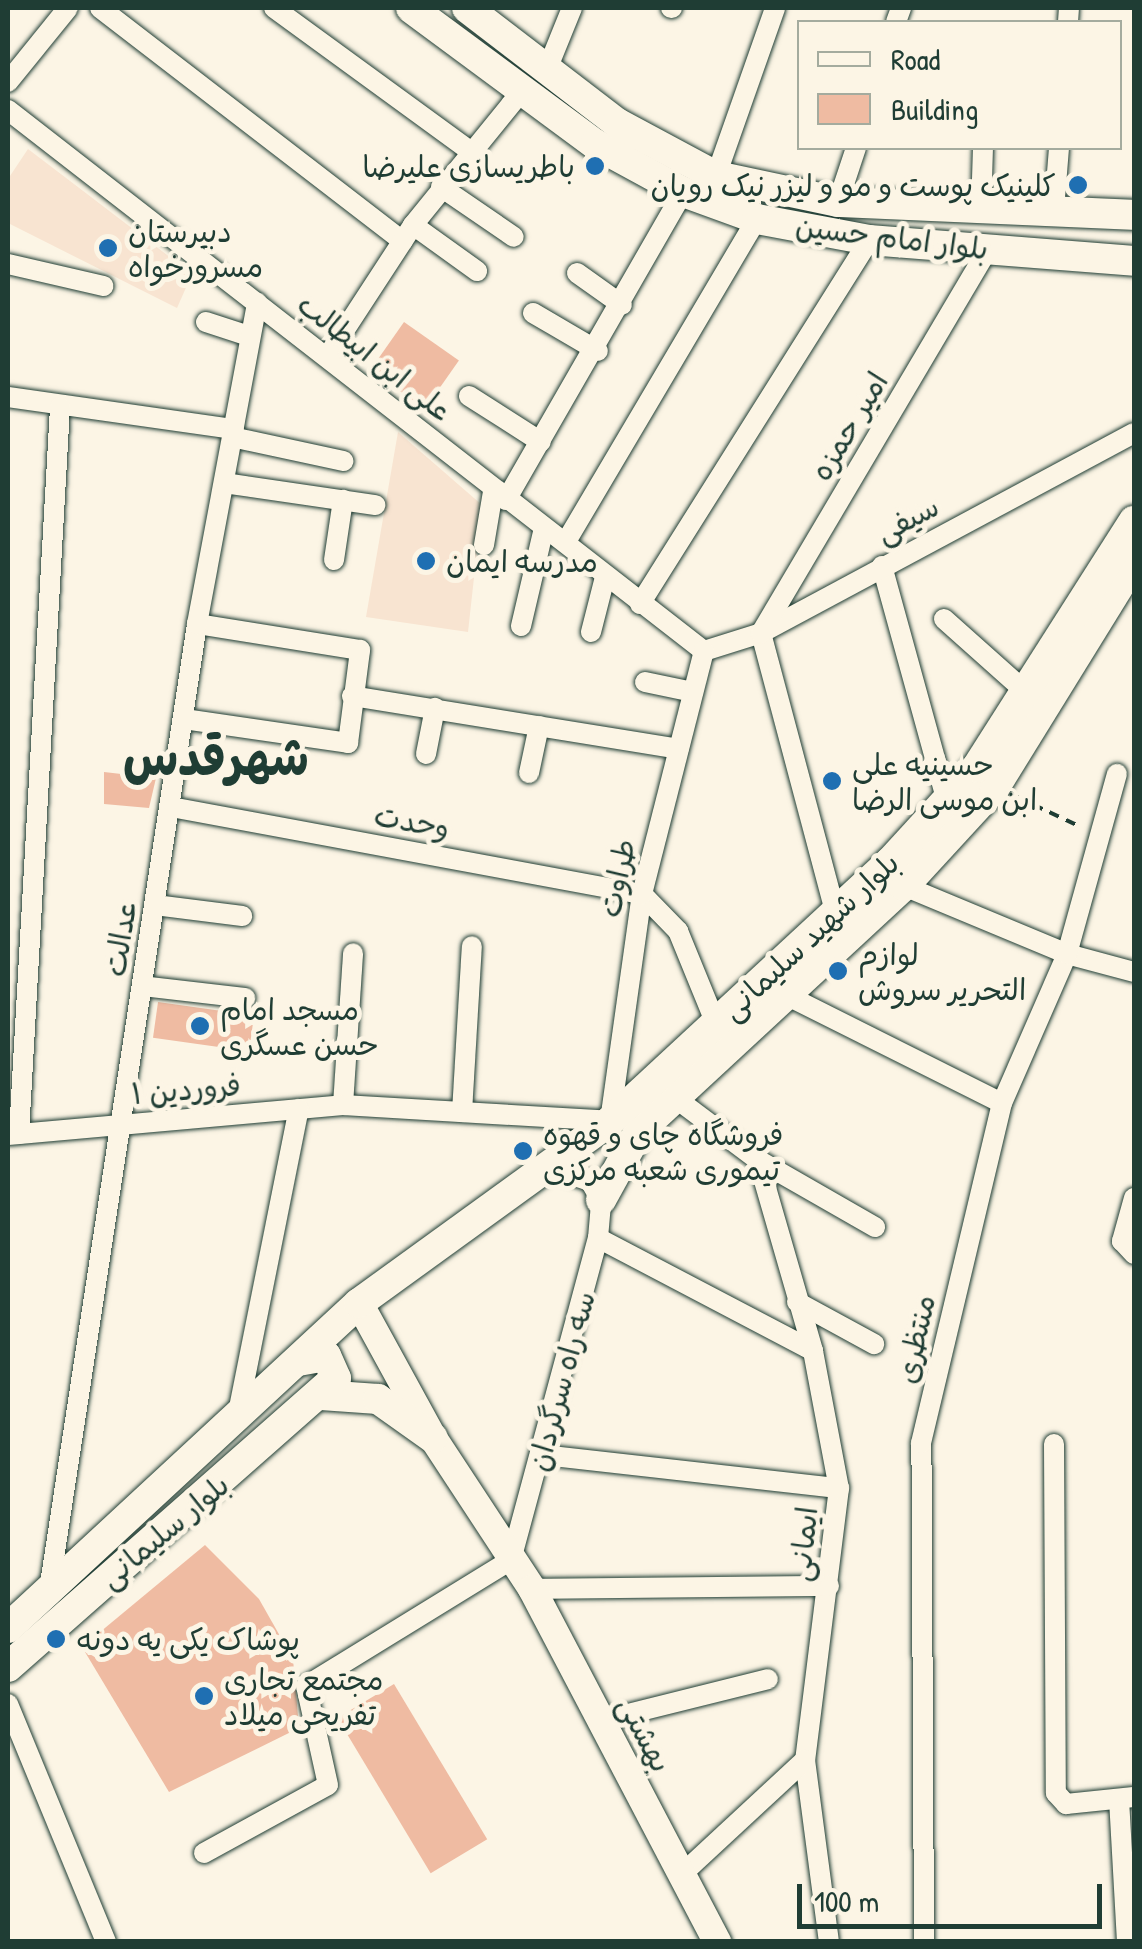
<!DOCTYPE html>
<meta charset="utf-8">
<style>
body{margin:0}
#map{position:relative;width:1142px;height:1949px;overflow:hidden;background:#fcf5e5;font-family:"Patrick Hand","Playpen Sans Arabic",sans-serif}
div>[style]{position:absolute}
.built>*{inset:0;background:#f8e4d1}
.building>*{inset:0;background:#efbba2;transform-origin:0 0}
.path>*{height:4px;margin-top:-2px;transform-origin:0;background:repeating-linear-gradient(90deg,#1f3d34 0 10px,transparent 0 18px)}
.roads{filter:drop-shadow(0 0 2px #1f3d34) drop-shadow(0 0 2px #1f3d34)}
.minor>*{height:20px;margin:-10px;padding:0 10px;transform-origin:10px;border-radius:10px;background:#fcf5e5}
.tertiary>*{height:28px;margin:-14px;padding:0 14px;transform-origin:14px;border-radius:14px;background:#fcf5e5}
.secondary>*{height:30px;margin:-15px;padding:0 15px;transform-origin:15px;border-radius:15px;background:#fcf5e5}
.dots>*{width:28px;height:28px;translate:-50% -50%;box-sizing:border-box;border:5px solid #fcf5e5;border-radius:50%}
span{translate:-50% -50%;white-space:nowrap;text-align:center;line-height:1.15;-webkit-text-stroke:10px #fcf5e5;paint-order:stroke}
.poi-label{font-size:30px;color:#1f3d34}
.right{translate:-100% -50%;text-align:right}
.left{translate:0 -50%;text-align:left}
.street-label{font-size:30px;color:#1f3d34}
.town-label{font-size:50px;color:#1f3d34;font-weight:700}
.frame{position:absolute;inset:0;border:10px solid #1f3d34;pointer-events:none}
.legend{position:absolute;left:797px;top:20px;width:325px;height:130px;box-sizing:border-box;background:#fcf5e5;border:2px solid #a4ab9e;margin:0;padding:12px 18px;list-style:none;font-size:30px;color:#1f3d34}
.legend li{display:flex;align-items:center;gap:20px;height:50px}
.legend b{width:50px;border:2px solid #a4ab9e}
.scale{position:absolute;left:797px;top:1884px;width:305px;height:45px;box-sizing:border-box;border:5px solid #1f3d34;border-top:0;padding-left:12px;font-size:30px;line-height:35px;white-space:nowrap;color:#1f3d34;-webkit-text-stroke:8px #fcf5e5;paint-order:stroke}
</style>
<div id="map">
<div class="built">
<div style="clip-path:polygon(28px 149px,192px 274px,177px 308px,8px 223px,8px 179px)"></div>
<div style="clip-path:polygon(398px 432px,482px 505px,468px 632px,366px 617px)"></div>
</div>
<div class="building">
<div style="left:404px;top:322px;width:67px;height:59px;rotate:35deg"></div>
<div style="clip-path:polygon(104px 772px,156px 778px,149px 808px,104px 804px)"></div>
<div style="left:158px;top:1002px;width:97px;height:36px;rotate:8deg"></div>
<div style="clip-path:polygon(205px 1545px,259px 1599px,293px 1659px,299px 1728px,169px 1792px,82px 1647px)"></div>
<div style="left:394px;top:1684px;width:181px;height:66px;rotate:59deg"></div>
</div>
<div class="path">
<div style="left:1017px;top:797px;width:71px;rotate:25.1deg"></div>
</div>
<div class="roads">
<div class="minor">
<div style="left:100px;top:8px;width:382px;rotate:37.6deg"></div>
<div style="left:274px;top:8px;width:241px;rotate:36.1deg"></div>
<div style="left:671px;top:8px;width:1px"></div>
<div style="left:896px;top:22px;width:15px;rotate:-70deg"></div>
<div style="left:1068px;top:22px;width:14px;rotate:-86deg"></div>
<div style="left:546px;top:72px;width:69px;rotate:-67.9deg"></div>
<div style="left:8px;top:82px;width:95px;rotate:-51deg"></div>
<div style="left:8px;top:110px;width:882px;rotate:37.86deg"></div>
<div style="left:716px;top:176px;width:178px;rotate:-70.6deg"></div>
<div style="left:441px;top:187px;width:88px;rotate:34.4deg"></div>
<div style="left:838px;top:202px;width:57px;rotate:-71.6deg"></div>
<div style="left:1054px;top:210px;width:62px;rotate:-85.4deg"></div>
<div style="left:981px;top:211px;width:63px;rotate:-88.2deg"></div>
<div style="left:413px;top:225px;width:79px;rotate:35.7deg"></div>
<div style="left:8px;top:264px;width:98px;rotate:13deg"></div>
<div style="left:577px;top:273px;width:55px;rotate:35.4deg"></div>
<div style="left:533px;top:313px;width:75px;rotate:30.3deg"></div>
<div style="left:206px;top:322px;width:45px;rotate:18deg"></div>
<div style="left:329px;top:354px;width:154px;rotate:-56.9deg"></div>
<div style="left:413px;top:225px;width:171px;rotate:-50.9deg"></div>
<div style="left:469px;top:396px;width:85px;rotate:32.6deg"></div>
<div style="left:8px;top:397px;width:228px;rotate:8.1deg"></div>
<div style="left:232px;top:437px;width:114px;rotate:12.2deg"></div>
<div style="left:224px;top:483px;width:153px;rotate:8.3deg"></div>
<div style="left:506px;top:500px;width:355px;rotate:-60.1deg"></div>
<div style="left:567px;top:540px;width:373px;rotate:-59.4deg"></div>
<div style="left:484px;top:545px;width:54px;rotate:-80.4deg"></div>
<div style="left:334px;top:560px;width:61px;rotate:-81.5deg"></div>
<div style="left:882px;top:566px;width:245px;rotate:74.6deg"></div>
<div style="left:640px;top:604px;width:430px;rotate:-57.8deg"></div>
<div style="left:944px;top:619px;width:110px;rotate:41.7deg"></div>
<div style="left:521px;top:626px;width:97px;rotate:-76.8deg"></div>
<div style="left:591px;top:632px;width:57px;rotate:-75.7deg"></div>
<div style="left:704px;top:651px;width:60px;rotate:-17.5deg"></div>
<div style="left:761px;top:633px;width:423px;rotate:-28.2deg"></div>
<div style="left:645px;top:682px;width:49px;rotate:11.8deg"></div>
<div style="left:352px;top:696px;width:331px;rotate:9.2deg"></div>
<div style="left:184px;top:719px;width:166px;rotate:8.3deg"></div>
<div style="left:348px;top:743px;width:94px;rotate:-82.6deg"></div>
<div style="left:360px;top:650px;width:165px;rotate:-170.9deg"></div>
<div style="left:426px;top:754px;width:47px;rotate:-78.9deg"></div>
<div style="left:529px;top:773px;width:48px;rotate:-78deg"></div>
<div style="left:171px;top:807px;width:479px;rotate:10.5deg"></div>
<div style="left:642px;top:894px;width:52px;rotate:45.8deg"></div>
<div style="left:678px;top:931px;width:100px;rotate:67.8deg"></div>
<div style="left:904px;top:886px;width:177px;rotate:22.6deg"></div>
<div style="left:1067px;top:954px;width:69px;rotate:15deg"></div>
<div style="left:155px;top:905px;width:88px;rotate:7.2deg"></div>
<div style="left:836px;top:915px;width:292px;rotate:-104.9deg"></div>
<div style="left:761px;top:633px;width:446px;rotate:-59.4deg"></div>
<div style="left:142px;top:986px;width:104px;rotate:6.6deg"></div>
<div style="left:786px;top:995px;width:241px;rotate:26.6deg"></div>
<div style="left:674px;top:1097px;width:105px;rotate:36.9deg"></div>
<div style="left:758px;top:1160px;width:135px;rotate:29.8deg"></div>
<div style="left:343px;top:1105px;width:152px;rotate:-86.2deg"></div>
<div style="left:462px;top:1112px;width:166px;rotate:-86.6deg"></div>
<div style="left:19px;top:1134px;width:728px;rotate:-86.77deg"></div>
<div style="left:8px;top:1135px;width:336px;rotate:-5.1deg"></div>
<div style="left:343px;top:1105px;width:267px;rotate:3.4deg"></div>
<div style="left:610px;top:1121px;width:229px;rotate:-82deg"></div>
<div style="left:642px;top:894px;width:251px;rotate:-75.7deg"></div>
<div style="left:758px;top:1160px;width:199px;rotate:73.9deg"></div>
<div style="left:813px;top:1351px;width:139px;rotate:79.3deg"></div>
<div style="left:839px;top:1488px;width:274px;rotate:97.1deg"></div>
<div style="left:805px;top:1760px;width:184px;rotate:82.5deg"></div>
<div style="left:1134px;top:1198px;width:45px;rotate:105.6deg"></div>
<div style="left:1122px;top:1241px;width:18px;rotate:47deg"></div>
<div style="left:598px;top:1238px;width:243px;rotate:27.7deg"></div>
<div style="left:797px;top:1302px;width:88px;rotate:28.6deg"></div>
<div style="left:238px;top:1413px;width:310px;rotate:-78.7deg"></div>
<div style="left:1054px;top:1444px;width:349px;rotate:89.7deg"></div>
<div style="left:1056px;top:1793px;width:15px;rotate:48deg"></div>
<div style="left:1066px;top:1804px;width:68px;rotate:-5.9deg"></div>
<div style="left:543px;top:1455px;width:298px;rotate:6.4deg"></div>
<div style="left:50px;top:1584px;width:971px;rotate:-81.29deg"></div>
<div style="left:197px;top:624px;width:327px;rotate:-79.4deg"></div>
<div style="left:532px;top:1589px;width:297px;rotate:-0.6deg"></div>
<div style="left:8px;top:1704px;width:257px;rotate:67.6deg"></div>
<div style="left:600px;top:1721px;width:173px;rotate:-14deg"></div>
<div style="left:1119px;top:1799px;width:143px;rotate:86.8deg"></div>
<div style="left:204px;top:1853px;width:141px;rotate:-28.7deg"></div>
<div style="left:328px;top:1785px;width:101px;rotate:-102.5deg"></div>
<div style="left:306px;top:1686px;width:241px;rotate:-31.6deg"></div>
<div style="left:511px;top:1560px;width:334px;rotate:-74.9deg"></div>
<div style="left:598px;top:1238px;width:38px;rotate:-85deg"></div>
<div style="left:601px;top:1200px;width:22px;rotate:-120deg"></div>
<div style="left:590px;top:1181px;width:42px;rotate:-162deg"></div>
<div style="left:683px;top:1873px;width:166px;rotate:-42.8deg"></div>
<div style="left:924px;top:1942px;width:499px;rotate:-90.3deg"></div>
<div style="left:921px;top:1443px;width:350px;rotate:-76.6deg"></div>
<div style="left:1002px;top:1103px;width:163px;rotate:-66.4deg"></div>
<div style="left:1067px;top:954px;width:187px;rotate:-74.5deg"></div>
</div>
<div class="tertiary">
<div style="left:359px;top:1303px;width:154px;rotate:61.3deg"></div>
<div style="left:433px;top:1438px;width:181px;rotate:56.7deg"></div>
<div style="left:532px;top:1589px;width:399px;rotate:62.3deg"></div>
</div>
<div class="secondary">
<div style="left:411px;top:8px;width:229px;rotate:36.5deg"></div>
<div style="left:595px;top:144px;width:100px;rotate:28.6deg"></div>
<div style="left:683px;top:192px;width:79px;rotate:20deg"></div>
<div style="left:757px;top:219px;width:114px;rotate:10.6deg"></div>
<div style="left:869px;top:240px;width:266px;rotate:4.5deg"></div>
<div style="left:467px;top:8px;width:189px;rotate:37.5deg"></div>
<div style="left:617px;top:123px;width:112px;rotate:28.2deg"></div>
<div style="left:716px;top:176px;width:125px;rotate:12deg"></div>
<div style="left:838px;top:202px;width:296px;rotate:2.5deg"></div>
<div style="left:601px;top:1200px;width:79px;rotate:-61.2deg"></div>
<div style="left:639px;top:1131px;width:361px;rotate:-42.8deg"></div>
<div style="left:904px;top:886px;width:134px;rotate:-47.4deg"></div>
<div style="left:995px;top:787px;width:264px;rotate:-58.3deg"></div>
<div style="left:321px;top:1395px;width:57px;rotate:4deg"></div>
<div style="left:378px;top:1399px;width:67px;rotate:35.3deg"></div>
<div style="left:8px;top:1628px;width:478px;rotate:-42.8deg"></div>
<div style="left:359px;top:1303px;width:310px;rotate:-35.9deg"></div>
<div style="left:610px;top:1121px;width:381px;rotate:-42.8deg"></div>
<div style="left:890px;top:862px;width:129px;rotate:-47.5deg"></div>
<div style="left:977px;top:767px;width:292px;rotate:-57.5deg"></div>
<div style="left:8px;top:1667px;width:437px;rotate:-41.4deg"></div>
<div style="left:336px;top:1378px;width:24px;rotate:-114deg"></div>
<div style="left:326px;top:1356px;width:28px;rotate:170deg"></div>
</div>
</div>
<div class="dots">
<div style="left:595px;top:166px;background:#1f6fb2"></div>
<div style="left:1078px;top:185px;background:#1f6fb2"></div>
<div style="left:108px;top:248px;background:#1f6fb2"></div>
<div style="left:426px;top:561px;background:#1f6fb2"></div>
<div style="left:832px;top:781px;background:#1f6fb2"></div>
<div style="left:838px;top:971px;background:#1f6fb2"></div>
<div style="left:200px;top:1026px;background:#1f6fb2"></div>
<div style="left:523px;top:1151px;background:#1f6fb2"></div>
<div style="left:56px;top:1639px;background:#1f6fb2"></div>
<div style="left:204px;top:1696px;background:#1f6fb2"></div>
</div>
<div class="poi-label">
<span class="right" style="left:575px;top:166px">باطریسازی علیرضا</span>
<span class="right" style="left:1056px;top:185px">کلینیک پوست و مو و لیزر نیک رویان</span>
<span class="left" style="left:128px;top:248px">دبیرستان<br>مسرورخواه</span>
<span class="left" style="left:446px;top:561px">مدرسه ایمان</span>
<span class="left" style="left:852px;top:781px">حسینیه علی<br>ابن موسی الرضا</span>
<span class="left" style="left:858px;top:971px">لوازم<br>التحریر سروش</span>
<span class="left" style="left:220px;top:1026px">مسجد امام<br>حسن عسگری</span>
<span class="left" style="left:543px;top:1151px">فروشگاه چای و قهوه<br>تیموری شعبه مرکزی</span>
<span class="left" style="left:76px;top:1639px">پوشاک یکی یه دونه</span>
<span class="left" style="left:224px;top:1696px">مجتمع تجاری<br>تفریحی میلاد</span>
</div>
<div class="street-label">
<span style="left:892px;top:237px;rotate:7deg">بلوار امام حسین</span>
<span style="left:375px;top:357px;rotate:38deg">علی ابن ابیطالب</span>
<span style="left:849px;top:426px;rotate:-59deg">امیر حمزه</span>
<span style="left:907px;top:519px;rotate:-28deg">سیفی</span>
<span style="left:412px;top:821px;rotate:10deg">وحدت</span>
<span style="left:617px;top:878px;rotate:-78deg">طراوت</span>
<span style="left:810px;top:936px;rotate:-43deg">بلوار شهید سلیمانی</span>
<span style="left:120px;top:938px;rotate:-81deg">عدالت</span>
<span style="left:186px;top:1089px;rotate:-5deg">فروردین ۱</span>
<span style="left:915px;top:1339px;rotate:-77deg">منتظری</span>
<span style="left:561px;top:1381px;rotate:-75deg">سه راه سرگردان</span>
<span style="left:164px;top:1531px;rotate:-40deg">بلوار سلیمانی</span>
<span style="left:803px;top:1544px;rotate:-84deg">ایمانی</span>
<span style="left:645px;top:1734px;rotate:62deg">بهشتی</span>
</div>
<div class="town-label">
<span style="left:216px;top:758px">شهرقدس</span>
</div>
<div class="frame"></div>
<ul class="legend">
<li><b style="height:12px;background:#fcf5e5"></b>Road</li>
<li><b style="height:28px;background:#efbba2"></b>Building</li>
</ul>
<div class="scale">100 m</div>
</div>
